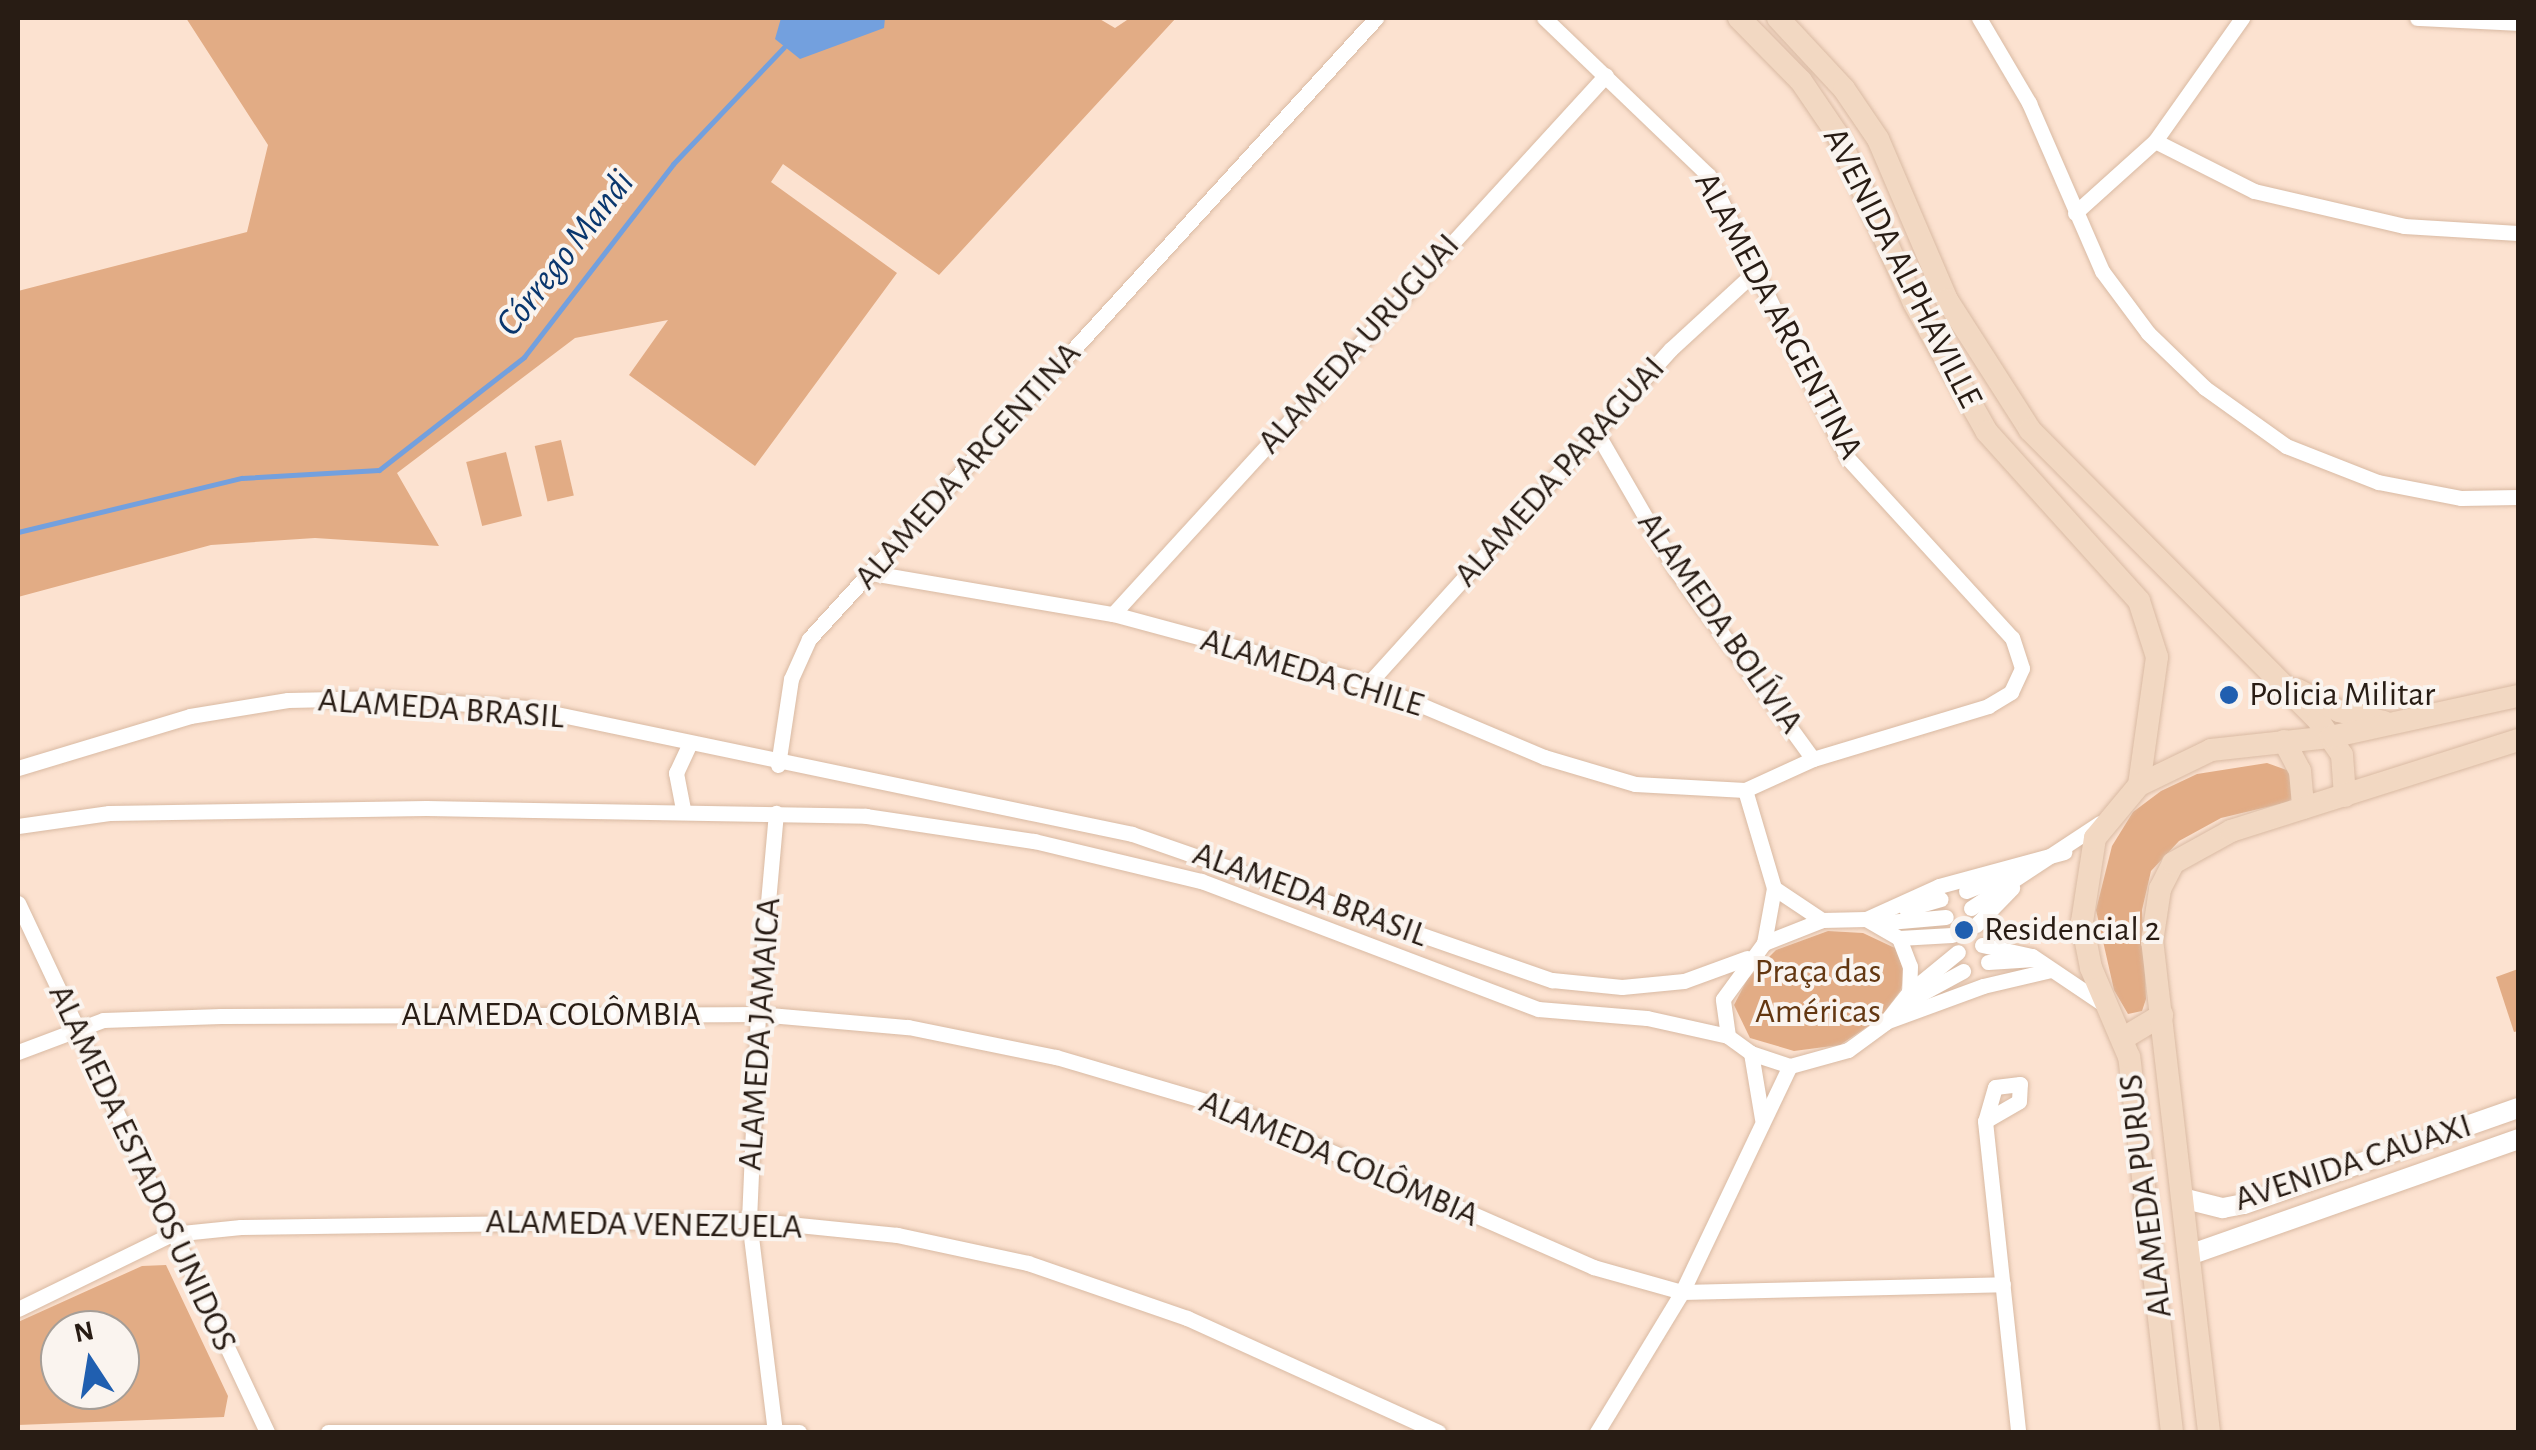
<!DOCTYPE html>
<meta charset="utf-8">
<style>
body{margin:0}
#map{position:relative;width:2536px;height:1450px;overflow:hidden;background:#fce2d0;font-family:"Alegreya Sans",sans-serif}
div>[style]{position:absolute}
.green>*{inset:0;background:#e2ac85;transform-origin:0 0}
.water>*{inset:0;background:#73a0de}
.stream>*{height:5px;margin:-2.5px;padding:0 2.5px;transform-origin:2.5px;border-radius:2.5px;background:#73a0de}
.roads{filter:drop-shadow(0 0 2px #d9baa3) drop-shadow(0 0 2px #d9baa3)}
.minor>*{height:15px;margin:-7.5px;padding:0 7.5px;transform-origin:7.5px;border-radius:7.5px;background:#fff}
.tertiary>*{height:20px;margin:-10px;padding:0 10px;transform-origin:10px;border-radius:10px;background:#fff}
.secondary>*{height:22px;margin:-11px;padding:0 11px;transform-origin:11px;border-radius:11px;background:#f2d8c2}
.dots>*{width:28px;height:28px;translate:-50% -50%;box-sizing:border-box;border:5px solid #faf4ef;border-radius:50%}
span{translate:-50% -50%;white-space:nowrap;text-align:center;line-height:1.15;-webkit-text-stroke:8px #faf4ef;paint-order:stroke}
.street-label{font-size:35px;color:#281c14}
.poi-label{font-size:35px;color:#281c14}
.left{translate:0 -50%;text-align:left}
.park-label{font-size:35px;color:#633711}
.water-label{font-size:38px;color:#0a376e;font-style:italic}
.frame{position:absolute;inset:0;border:20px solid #281c14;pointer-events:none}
.north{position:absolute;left:40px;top:1310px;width:100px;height:100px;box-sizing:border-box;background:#faf4ef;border:2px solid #a69e97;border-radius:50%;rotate:348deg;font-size:28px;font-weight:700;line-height:40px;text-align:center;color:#281c14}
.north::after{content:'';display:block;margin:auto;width:35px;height:45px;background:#205fb0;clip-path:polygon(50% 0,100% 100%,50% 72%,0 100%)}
</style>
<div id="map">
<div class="green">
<div style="clip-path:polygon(186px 18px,1098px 18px,1115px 28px,1130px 18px,1176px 18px,939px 275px,783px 164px,771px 182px,897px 273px,755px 466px,629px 375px,668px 320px,575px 338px,397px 473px,439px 546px,315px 538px,211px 545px,18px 597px,18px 291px,247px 232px,268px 145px)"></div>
<div style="left:561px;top:440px;width:57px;height:27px;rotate:77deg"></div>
<div style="left:506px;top:452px;width:66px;height:41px;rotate:76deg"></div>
<div style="clip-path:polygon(2267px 763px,2292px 772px,2295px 794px,2288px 802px,2221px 818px,2179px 841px,2151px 871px,2142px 910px,2146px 999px,2142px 1011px,2128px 1014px,2114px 990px,2096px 910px,2112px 846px,2133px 812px,2161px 791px,2197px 774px)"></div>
<div style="clip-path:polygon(1828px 931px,1863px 933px,1897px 949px,1905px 976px,1900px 991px,1880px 1018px,1840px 1045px,1794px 1051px,1750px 1038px,1734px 1005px,1748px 978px,1776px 950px)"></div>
<div style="clip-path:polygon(2518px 969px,2518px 1031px,2514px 1032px,2496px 977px)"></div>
<div style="clip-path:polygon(evenodd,166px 1265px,228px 1396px,224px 1417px,18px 1425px,18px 1322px,142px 1266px,166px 1265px,60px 1330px,120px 1330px,120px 1390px,60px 1390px,60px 1330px)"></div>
</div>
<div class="water">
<div style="clip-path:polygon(781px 18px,885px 18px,884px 28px,800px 59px,775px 39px)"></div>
</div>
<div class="stream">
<div style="left:18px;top:532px;width:230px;rotate:-13.6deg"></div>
<div style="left:242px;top:478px;width:137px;rotate:-3.3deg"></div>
<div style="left:379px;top:470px;width:184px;rotate:-37.9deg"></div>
<div style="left:524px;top:357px;width:244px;rotate:-52.3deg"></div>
<div style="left:673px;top:164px;width:161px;rotate:-46.5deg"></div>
</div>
<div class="roads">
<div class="minor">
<div style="left:1979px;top:18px;width:99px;rotate:59.5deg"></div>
<div style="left:2029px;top:103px;width:183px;rotate:66.5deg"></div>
<div style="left:2102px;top:271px;width:77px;rotate:53.4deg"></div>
<div style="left:2148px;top:333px;width:79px;rotate:44deg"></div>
<div style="left:2205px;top:388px;width:100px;rotate:35.6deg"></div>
<div style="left:2286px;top:446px;width:99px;rotate:21.4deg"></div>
<div style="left:2378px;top:482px;width:85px;rotate:10.9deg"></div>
<div style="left:2461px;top:498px;width:57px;rotate:-1deg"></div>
<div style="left:2417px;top:18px;width:101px;rotate:2.8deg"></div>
<div style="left:2155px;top:141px;width:111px;rotate:26.8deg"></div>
<div style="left:2254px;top:191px;width:154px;rotate:13.1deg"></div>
<div style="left:2404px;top:226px;width:114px;rotate:3.5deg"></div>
<div style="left:2075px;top:213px;width:108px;rotate:-42deg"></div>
<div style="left:2155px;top:141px;width:151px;rotate:-54.7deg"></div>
<div style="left:1598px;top:435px;width:158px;rotate:60deg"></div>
<div style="left:1677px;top:572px;width:231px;rotate:54deg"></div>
<div style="left:872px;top:573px;width:244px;rotate:9.7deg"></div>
<div style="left:1113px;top:614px;width:265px;rotate:15.1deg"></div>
<div style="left:1369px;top:683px;width:190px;rotate:22.9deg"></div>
<div style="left:1544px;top:757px;width:95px;rotate:16.5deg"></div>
<div style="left:1635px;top:784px;width:110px;rotate:3.1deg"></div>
<div style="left:1745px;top:790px;width:75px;rotate:-24.5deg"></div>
<div style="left:1813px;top:759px;width:183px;rotate:-16.8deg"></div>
<div style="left:1988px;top:706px;width:27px;rotate:-31deg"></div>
<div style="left:2011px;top:692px;width:26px;rotate:-65deg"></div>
<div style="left:2022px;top:668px;width:32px;rotate:-108deg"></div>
<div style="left:2012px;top:638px;width:245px;rotate:-132.4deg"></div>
<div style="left:1847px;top:457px;width:314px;rotate:-116.2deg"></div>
<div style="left:1708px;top:175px;width:227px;rotate:-136.2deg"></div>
<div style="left:1113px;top:614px;width:730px;rotate:-47.55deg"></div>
<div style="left:1369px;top:683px;width:450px;rotate:-47.9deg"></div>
<div style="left:1671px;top:349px;width:118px;rotate:-42.6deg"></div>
<div style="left:778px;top:765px;width:87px;rotate:-81.4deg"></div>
<div style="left:791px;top:679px;width:44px;rotate:-65.8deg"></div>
<div style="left:809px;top:639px;width:841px;rotate:-47.6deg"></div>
<div style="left:18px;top:768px;width:180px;rotate:-16.8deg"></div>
<div style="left:190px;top:716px;width:99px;rotate:-9.3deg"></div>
<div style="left:288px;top:700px;width:93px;rotate:-1.2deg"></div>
<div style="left:381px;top:698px;width:147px;rotate:3.9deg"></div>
<div style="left:528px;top:708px;width:617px;rotate:11.78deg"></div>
<div style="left:1132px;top:834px;width:445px;rotate:19.2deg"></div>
<div style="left:1552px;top:980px;width:70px;rotate:5.7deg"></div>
<div style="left:1622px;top:987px;width:62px;rotate:-5.5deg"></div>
<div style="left:1684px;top:981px;width:67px;rotate:-20.1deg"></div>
<div style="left:1745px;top:790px;width:102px;rotate:73.5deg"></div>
<div style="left:1774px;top:888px;width:56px;rotate:100.3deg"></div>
<div style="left:683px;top:809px;width:37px;rotate:-101deg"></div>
<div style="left:676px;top:773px;width:33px;rotate:-65deg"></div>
<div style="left:18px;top:826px;width:92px;rotate:-8.1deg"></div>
<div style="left:109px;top:813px;width:317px;rotate:-0.9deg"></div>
<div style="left:426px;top:808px;width:440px;rotate:1deg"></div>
<div style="left:866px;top:816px;width:170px;rotate:8.5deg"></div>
<div style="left:1034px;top:841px;width:172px;rotate:13.5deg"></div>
<div style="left:1201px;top:881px;width:360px;rotate:20.8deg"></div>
<div style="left:1538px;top:1009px;width:109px;rotate:4.7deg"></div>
<div style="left:1647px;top:1018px;width:83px;rotate:12.5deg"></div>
<div style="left:1774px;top:888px;width:58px;rotate:33.7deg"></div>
<div style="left:1966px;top:891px;width:44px;rotate:-21.3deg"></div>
<div style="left:18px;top:903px;width:585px;rotate:64.79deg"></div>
<div style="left:1971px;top:908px;width:154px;rotate:-33.4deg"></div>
<div style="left:1906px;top:909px;width:36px;rotate:-16deg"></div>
<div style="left:1866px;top:919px;width:38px;rotate:30deg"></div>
<div style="left:1899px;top:938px;width:30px;rotate:69deg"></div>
<div style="left:1910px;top:966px;width:26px;rotate:92deg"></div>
<div style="left:1909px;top:992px;width:39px;rotate:128deg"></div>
<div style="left:1885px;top:1023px;width:46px;rotate:143.9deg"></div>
<div style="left:1848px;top:1050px;width:60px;rotate:164.6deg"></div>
<div style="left:1790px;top:1066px;width:41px;rotate:-161.6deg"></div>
<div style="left:1751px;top:1053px;width:29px;rotate:-144deg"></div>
<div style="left:1728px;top:1036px;width:37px;rotate:-98deg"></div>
<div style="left:1723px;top:999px;width:69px;rotate:-53.8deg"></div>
<div style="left:1764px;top:943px;width:62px;rotate:-21.6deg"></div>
<div style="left:1822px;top:920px;width:44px;rotate:-1.3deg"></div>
<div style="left:1866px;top:919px;width:80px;rotate:-24.3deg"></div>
<div style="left:1939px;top:886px;width:130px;rotate:-15.2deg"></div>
<div style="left:1877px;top:923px;width:69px;rotate:-5deg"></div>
<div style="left:1976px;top:925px;width:52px;rotate:-45.8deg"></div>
<div style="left:1899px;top:938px;width:53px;rotate:-3.2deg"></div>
<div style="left:1982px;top:945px;width:51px;rotate:12.4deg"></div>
<div style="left:2032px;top:956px;width:89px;rotate:34deg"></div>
<div style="left:1988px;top:962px;width:46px;rotate:-3.7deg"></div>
<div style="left:1909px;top:992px;width:63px;rotate:-39.2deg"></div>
<div style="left:1906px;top:1002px;width:65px;rotate:-28.5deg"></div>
<div style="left:1888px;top:1021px;width:101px;rotate:-20.2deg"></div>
<div style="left:1983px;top:986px;width:70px;rotate:-13.2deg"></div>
<div style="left:18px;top:1052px;width:91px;rotate:-20.6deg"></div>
<div style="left:103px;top:1020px;width:118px;rotate:-1.9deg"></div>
<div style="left:221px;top:1016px;width:537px;rotate:-0.21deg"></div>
<div style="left:758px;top:1014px;width:151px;rotate:5deg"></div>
<div style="left:908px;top:1027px;width:151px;rotate:11.5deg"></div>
<div style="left:1056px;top:1057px;width:188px;rotate:16.4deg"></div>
<div style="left:1236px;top:1110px;width:390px;rotate:23.7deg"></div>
<div style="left:1593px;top:1267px;width:92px;rotate:15.7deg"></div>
<div style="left:1682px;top:1292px;width:321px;rotate:-1.4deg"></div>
<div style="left:1751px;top:1053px;width:67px;rotate:80.5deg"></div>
<div style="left:1985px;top:1121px;width:39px;rotate:-30deg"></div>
<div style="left:2019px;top:1101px;width:17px;rotate:-87deg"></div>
<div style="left:2020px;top:1084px;width:25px;rotate:173deg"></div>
<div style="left:1995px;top:1087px;width:35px;rotate:106deg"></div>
<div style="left:1985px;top:1121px;width:313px;rotate:83.9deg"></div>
<div style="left:18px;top:1309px;width:171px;rotate:-26deg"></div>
<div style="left:172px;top:1234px;width:69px;rotate:-5.8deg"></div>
<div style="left:241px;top:1227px;width:508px;rotate:-0.79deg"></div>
<div style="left:749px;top:1220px;width:149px;rotate:5.8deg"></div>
<div style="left:897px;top:1235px;width:134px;rotate:12.1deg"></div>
<div style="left:1028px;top:1263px;width:168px;rotate:19.1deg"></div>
<div style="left:1187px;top:1318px;width:276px;rotate:24.4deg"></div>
<div style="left:328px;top:1432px;width:471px"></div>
<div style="left:775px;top:1432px;width:214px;rotate:-97deg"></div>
<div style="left:749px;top:1220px;width:206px;rotate:-87.5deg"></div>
<div style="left:758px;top:1014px;width:202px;rotate:-84.9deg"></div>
<div style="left:1597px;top:1432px;width:164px;rotate:-58.7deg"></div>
<div style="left:1682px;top:1292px;width:250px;rotate:-64.5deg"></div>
</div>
<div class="tertiary">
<div style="left:2186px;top:1199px;width:38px;rotate:14deg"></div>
<div style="left:2223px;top:1208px;width:21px;rotate:-11deg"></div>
<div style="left:2244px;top:1204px;width:290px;rotate:-19.3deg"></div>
<div style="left:2192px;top:1254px;width:346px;rotate:-19.4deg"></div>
</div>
<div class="secondary">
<div style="left:1739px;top:18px;width:88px;rotate:45.5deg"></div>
<div style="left:1801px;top:81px;width:64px;rotate:55.8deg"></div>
<div style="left:1837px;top:134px;width:186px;rotate:65.5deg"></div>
<div style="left:1914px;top:303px;width:148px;rotate:60.5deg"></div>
<div style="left:1987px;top:432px;width:227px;rotate:48deg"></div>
<div style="left:2139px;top:601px;width:59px;rotate:72.2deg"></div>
<div style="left:2157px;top:657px;width:129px;rotate:98deg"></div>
<div style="left:1778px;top:18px;width:97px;rotate:47.1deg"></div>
<div style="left:1844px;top:89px;width:60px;rotate:55.8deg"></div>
<div style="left:1878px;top:139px;width:175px;rotate:66.8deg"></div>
<div style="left:1947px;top:300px;width:154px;rotate:57.4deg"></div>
<div style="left:2030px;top:430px;width:409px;rotate:45.2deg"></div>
<div style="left:2318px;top:720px;width:42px;rotate:55.6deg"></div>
<div style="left:2342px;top:755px;width:41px;rotate:85.8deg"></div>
<div style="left:2298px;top:690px;width:46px;rotate:27.1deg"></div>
<div style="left:2339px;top:711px;width:46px;rotate:13.7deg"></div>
<div style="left:2284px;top:741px;width:34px;rotate:62deg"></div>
<div style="left:2300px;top:771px;width:37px;rotate:85deg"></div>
<div style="left:2122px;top:1039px;width:47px;rotate:-31deg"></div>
<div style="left:2172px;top:1432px;width:377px;rotate:-96.5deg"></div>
<div style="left:2129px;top:1057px;width:97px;rotate:-113.1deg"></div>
<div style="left:2091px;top:968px;width:47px;rotate:-101.1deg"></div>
<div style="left:2082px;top:922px;width:85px;rotate:-81.2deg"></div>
<div style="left:2095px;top:838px;width:69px;rotate:-50.3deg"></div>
<div style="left:2139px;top:785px;width:80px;rotate:-25.9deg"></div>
<div style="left:2211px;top:750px;width:121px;rotate:-6.2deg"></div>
<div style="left:2331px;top:737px;width:191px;rotate:-12.4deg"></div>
<div style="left:2209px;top:1432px;width:493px;rotate:-96.6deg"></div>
<div style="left:2152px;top:942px;width:54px;rotate:-81.4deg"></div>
<div style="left:2160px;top:889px;width:29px;rotate:-63deg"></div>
<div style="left:2173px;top:863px;width:66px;rotate:-28.9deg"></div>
<div style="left:2231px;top:831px;width:301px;rotate:-17.6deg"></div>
</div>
</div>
<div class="dots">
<div style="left:2229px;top:695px;background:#205fb0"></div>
<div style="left:1964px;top:930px;background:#205fb0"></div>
</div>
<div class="street-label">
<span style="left:1902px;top:268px;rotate:63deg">AVENIDA ALPHAVILLE</span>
<span style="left:1778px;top:316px;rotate:62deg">ALAMEDA ARGENTINA</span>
<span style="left:1359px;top:344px;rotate:-48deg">ALAMEDA URUGUAI</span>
<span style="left:968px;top:466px;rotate:-48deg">ALAMEDA ARGENTINA</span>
<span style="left:1560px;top:472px;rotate:-48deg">ALAMEDA PARAGUAI</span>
<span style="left:1720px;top:623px;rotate:55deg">ALAMEDA BOLÍVIA</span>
<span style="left:1312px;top:673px;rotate:17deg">ALAMEDA CHILE</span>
<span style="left:441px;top:709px;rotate:4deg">ALAMEDA BRASIL</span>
<span style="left:1310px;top:895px;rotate:20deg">ALAMEDA BRASIL</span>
<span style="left:551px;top:1015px">ALAMEDA COLÔMBIA</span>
<span style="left:760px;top:1034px;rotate:-86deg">ALAMEDA JAMAICA</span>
<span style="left:1339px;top:1159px;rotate:23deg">ALAMEDA COLÔMBIA</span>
<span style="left:2353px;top:1163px;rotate:-18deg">AVENIDA CAUAXI</span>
<span style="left:142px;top:1168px;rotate:65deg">ALAMEDA ESTADOS UNIDOS</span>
<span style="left:2146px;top:1196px;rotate:-97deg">ALAMEDA PURUS</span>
<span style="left:644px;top:1225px;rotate:1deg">ALAMEDA VENEZUELA</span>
</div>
<div class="poi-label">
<span class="left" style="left:2249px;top:695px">Policia Militar</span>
<span class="left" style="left:1984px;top:930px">Residencial 2</span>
</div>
<div class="park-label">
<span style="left:1818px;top:992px">Praça das<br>Américas</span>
</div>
<div class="water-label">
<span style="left:566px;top:254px;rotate:-52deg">Córrego Mandi</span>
</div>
<div class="frame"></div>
<div class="north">N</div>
</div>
